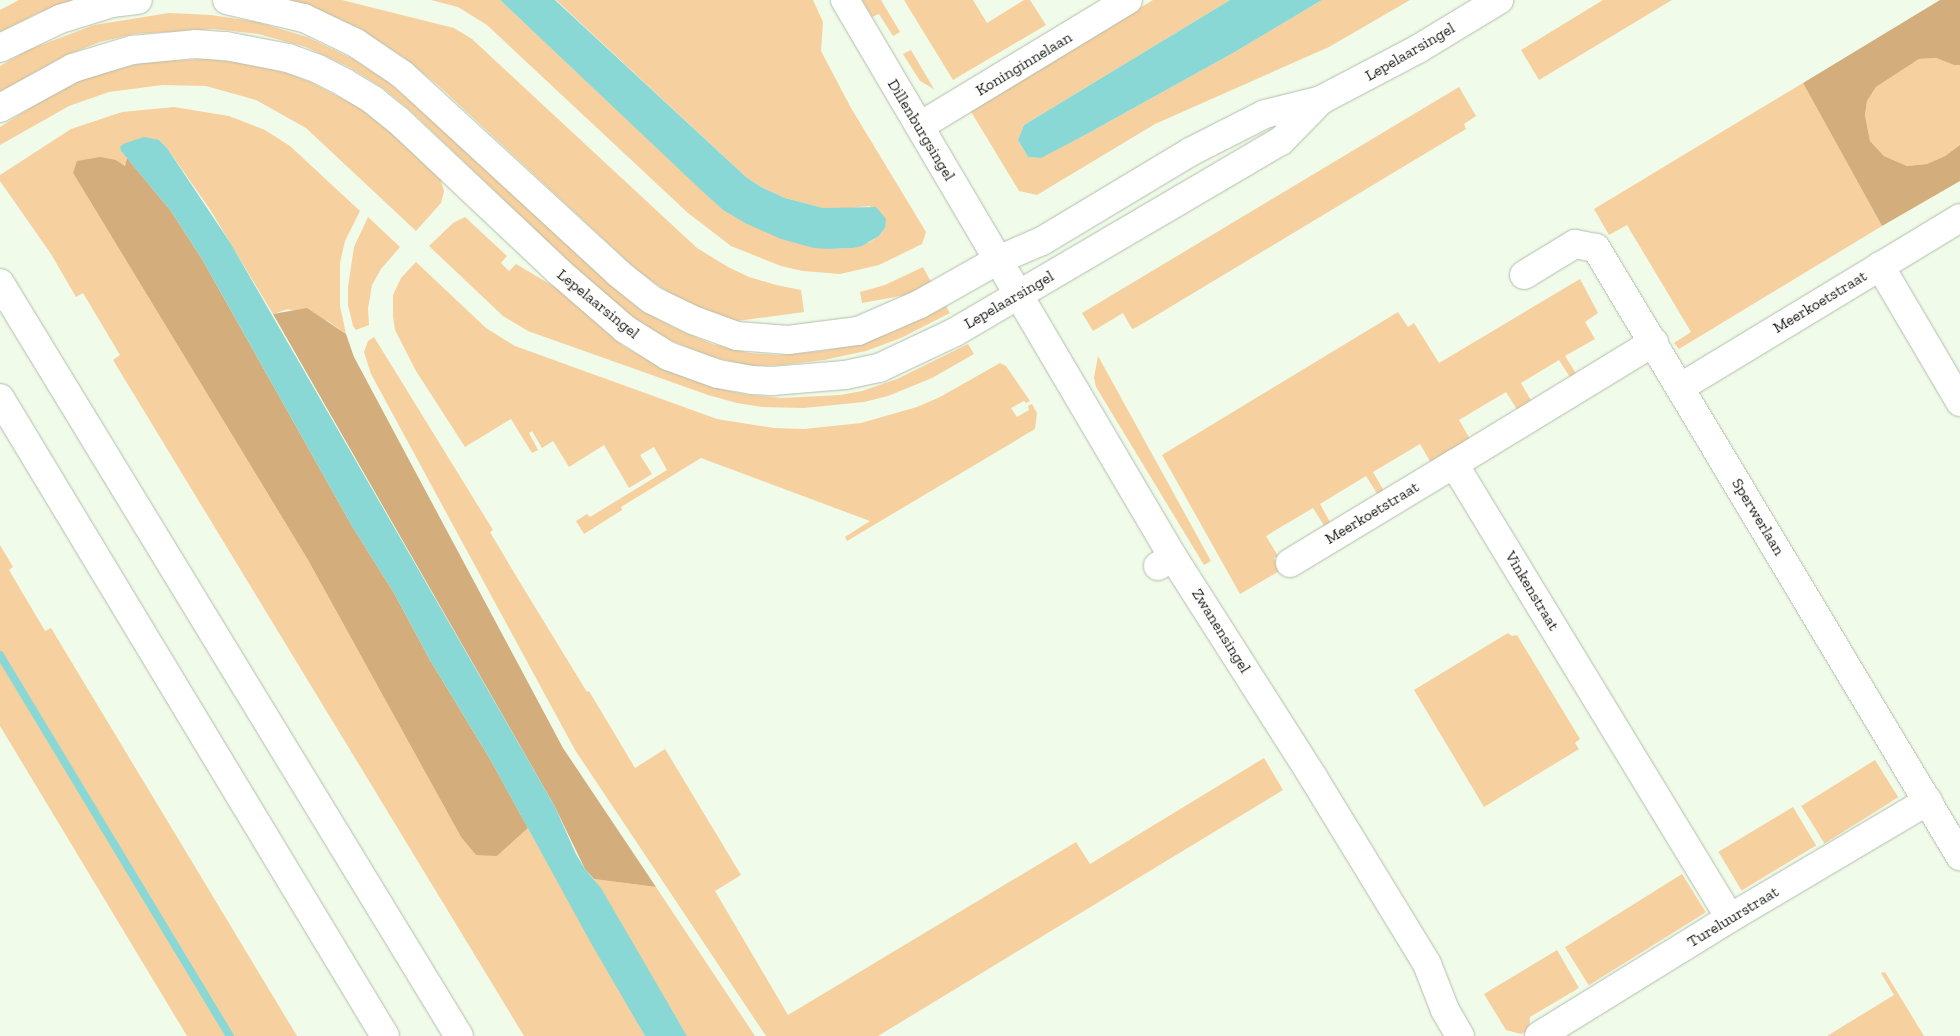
<!DOCTYPE html>
<style>
body{margin:0}
#map{position:relative;width:1960px;height:1036px;overflow:hidden;background:#f0fbe9;font-family:"Zilla Slab",serif}
div>[style]{position:absolute}
.green>*{inset:0;background:#f7d09f;transform-origin:0 0}
.forest>*{inset:0;background:#d3ad7c}
.water>*{inset:0;background:#89d8d5}
.stream>*{height:8px;margin:-4px;padding:0 4px;transform-origin:4px;border-radius:4px;background:#89d8d5}
.roads{filter:drop-shadow(0 0 1px #b2bdab) drop-shadow(0 0 1px #b2bdab)}
.street>*{height:28px;margin:-14px;padding:0 14px;transform-origin:14px;border-radius:14px;background:#fff}
.secondary>*{height:28px;margin:-14px;padding:0 14px;transform-origin:14px;border-radius:14px;background:#fff}
.highway>*{height:28px;margin:-14px;padding:0 14px;transform-origin:14px;border-radius:14px;background:#fff}
span{translate:-50% -50%;white-space:nowrap;text-align:center;line-height:1.15;-webkit-text-stroke:4.5px #fff;paint-order:stroke}
.street-label{font-size:16px;color:#1b1f18}
</style>
<div id="map">
<div class="green">
<div style="clip-path:polygon(19px 0,74px 0,38px 13px,0 32px,0 10px)"></div>
<div style="clip-path:polygon(287px 0,342px 0,454px 28px,472px 39px,697px 248px,728px 267px,749px 277px,776px 285px,801px 290px,804px 312px,737px 321px,710px 313px,672px 295px,639px 272px,440px 87px,406px 59px,361px 29px,337px 18px)"></div>
<div style="clip-path:polygon(431px 0,500px 0,723px 210px,829px 249px,853px 248px,870px 242px,879px 236px,885px 228px,870px 206px,840px 209px,822px 208px,785px 198px,761px 187px,746px 177px,556px 0,813px 0,823px 22px,821px 51px,851px 108px,926px 232px,922px 244px,879px 265px,840px 274px,803px 271px,781px 266px,731px 246px,688px 213px,487px 25px,458px 7px)"></div>
<div style="clip-path:polygon(862px 0,881px 0,900px 32px,893px 36px,879px 14px,872px 17px)"></div>
<div style="clip-path:polygon(904px 0,973px 0,987px 23px,1024px 0,1030px 0,1046px 25px,953px 80px)"></div>
<div style="clip-path:polygon(1153px 0,1230px 0,1024px 125px,1018px 140px,1028px 157px,1040px 158px,1085px 135px,1233px 53px,1322px 0,1410px 0,1329px 47px,1155px 124px,1037px 195px,1019px 191px,970px 110px)"></div>
<div style="clip-path:polygon(1603px 0,1672px 0,1539px 80px,1521px 50px)"></div>
<div style="clip-path:polygon(169px 13px,211px 15px,257px 22px,307px 37px,353px 59px,388px 82px,416px 106px,615px 289px,641px 310px,677px 329px,712px 344px,750px 353px,780px 355px,822px 351px,863px 343px,897px 330px,946px 306px,950px 313px,901px 338px,866px 351px,824px 360px,782px 365px,750px 366px,709px 356px,672px 341px,635px 320px,607px 298px,412px 112px,383px 88px,349px 67px,306px 47px,258px 34px,214px 29px,134px 34px,100px 42px,64px 56px,0 92px,0 66px,28px 50px,94px 25px)"></div>
<div style="clip-path:polygon(911px 50px,934px 89px,920px 81px,903px 54px)"></div>
<div style="clip-path:polygon(1936px 58px,1954px 65px,1960px 65px,1960px 145px,1945px 156px,1927px 164px,1907px 166px,1884px 156px,1870px 141px,1865px 115px,1867px 101px,1876px 87px,1919px 59px)"></div>
<div style="clip-path:polygon(207px 59px,235px 62px,287px 73px,310px 82px,360px 108px,389px 131px,440px 178px,444px 191px,441px 203px,416px 231px,306px 128px,256px 100px,206px 86px,162px 85px,109px 92px,69px 106px,0 145px,0 127px,62px 88px,86px 77px,146px 62px)"></div>
<div style="clip-path:polygon(1803px 83px,1882px 226px,1679px 349px,1674px 343px,1691px 332px,1627px 225px,1609px 235px,1594px 209px)"></div>
<div style="clip-path:polygon(1459px 87px,1476px 116px,1464px 124px,1466px 129px,1137px 327px,1132px 329px,1123px 313px,1093px 331px,1082px 313px)"></div>
<div style="clip-path:polygon(174px 107px,229px 116px,265px 130px,290px 146px,360px 211px,345px 241px,340px 263px,340px 306px,346px 334px,328px 321px,288px 309px,273px 314px,211px 211px,167px 148px,159px 140px,121px 151px,127px 158px,125px 166px,116px 160px,73px 173px,308px 560px,461px 837px,497px 856px,528px 828px,645px 1036px,524px 1036px,113px 360px,120px 355px,83px 293px,76px 297px,51px 254px,0 181px,0 175px,71px 129px,122px 112px)"></div>
<div style="clip-path:polygon(368px 217px,400px 247px,381px 269px,372px 285px,368px 309px,369px 325px,356px 330px,353px 326px,348px 305px,348px 287px,354px 247px)"></div>
<div style="clip-path:polygon(465px 217px,507px 256px,501px 263px,509px 271px,516px 264px,558px 289px,623px 346px,664px 369px,717px 388px,743px 394px,782px 398px,840px 395px,862px 391px,897px 379px,968px 344px,974px 354px,932px 378px,888px 396px,864px 402px,804px 408px,762px 407px,737px 403px,708px 395px,528px 331px,503px 316px,429px 246px,453px 223px)"></div>
<div style="clip-path:polygon(416px 262px,486px 328px,515px 346px,717px 419px,774px 428px,804px 429px,861px 423px,917px 407px,940px 397px,1000px 363px,1006px 366px,1030px 401px,1026px 403px,1024px 401px,1011px 408px,1017px 417px,1029px 410px,1028px 406px,1032px 404px,1037px 413px,1035px 429px,847px 541px,845px 537px,870px 521px,701px 458px,621px 507px,622px 510px,584px 534px,576px 521px,587px 514px,590px 517px,667px 470px,654px 447px,640px 455px,652px 474px,629px 488px,604px 445px,569px 467px,553px 441px,542px 448px,532px 431px,529px 433px,538px 450px,532px 453px,511px 419px,465px 447px,416px 371px,395px 330px,393px 317px,393px 295px,401px 278px)"></div>
<div style="clip-path:polygon(923px 267px,931px 282px,906px 295px,862px 303px,860px 292px,885px 285px)"></div>
<div style="clip-path:polygon(1580px 279px,1598px 313px,1585px 322px,1595px 339px,1565px 356px,1577px 375px,1571px 379px,1559px 360px,1521px 383px,1532px 402px,1518px 411px,1506px 392px,1459px 420px,1470px 439px,1431px 463px,1420px 444px,1373px 472px,1384px 491px,1378px 495px,1366px 476px,1320px 504px,1331px 524px,1325px 527px,1313px 508px,1266px 536px,1278px 556px,1274px 558px,1281px 570px,1240px 594px,1162px 455px,1398px 312px,1408px 327px,1414px 323px,1439px 363px)"></div>
<div style="clip-path:polygon(374px 337px,493px 530px,490px 532px,516px 576px,587px 692px,589px 691px,635px 768px,665px 749px,741px 875px,715px 891px,788px 1015px,1076px 842px,1090px 864px,1264px 758px,1283px 790px,878px 1036px,766px 1036px,575px 750px,371px 374px,364px 352px,368px 341px)"></div>
<div style="clip-path:polygon(1098px 356px,1211px 561px,1204px 565px,1096px 387px,1094px 378px)"></div>
<div style="clip-path:polygon(0 545px,13px 567px,9px 570px,45px 631px,51px 628px,297px 1036px,187px 1036px,0 726px)"></div>
<div style="clip-path:polygon(1508px 633px,1512px 636px,1517px 635px,1580px 739px,1575px 743px,1579px 749px,1484px 807px,1414px 690px)"></div>
<div style="left:1875px;top:760px;width:44px;height:87px;rotate:58deg"></div>
<div style="left:1793px;top:807px;width:45px;height:87px;rotate:59deg"></div>
<div style="left:1682px;top:874px;width:45px;height:138px;rotate:58deg"></div>
<div style="clip-path:polygon(594px 879px,656px 887px,755px 1036px,687px 1036px)"></div>
<div style="clip-path:polygon(1557px 950px,1579px 988px,1530px 1017px,1529px 1030px,1521px 1034px,1506px 1030px,1484px 994px)"></div>
<div style="clip-path:polygon(1885px 972px,1924px 1036px,1827px 1036px,1894px 995px,1881px 973px)"></div>
</div>
<div class="forest">
<div style="clip-path:polygon(1940px 0,1960px 0,1960px 65px,1954px 65px,1936px 58px,1919px 59px,1876px 87px,1867px 101px,1865px 115px,1870px 141px,1884px 156px,1907px 166px,1927px 164px,1945px 156px,1960px 145px,1960px 181px,1882px 226px,1803px 83px)"></div>
<div style="clip-path:polygon(100px 157px,116px 160px,125px 166px,127px 158px,171px 211px,202px 259px,352px 526px,394px 593px,430px 660px,490px 759px,528px 828px,497px 856px,476px 855px,461px 837px,308px 560px,73px 173px,77px 161px)"></div>
<div style="clip-path:polygon(307px 308px,346px 334px,354px 357px,563px 748px,656px 887px,594px 879px,585px 869px,554px 805px,273px 314px)"></div>
</div>
<div class="water">
<div style="clip-path:polygon(500px 0,555px 0,746px 177px,761px 187px,785px 198px,823px 208px,876px 207px,886px 219px,885px 228px,879px 236px,862px 246px,853px 248px,829px 249px,814px 248px,781px 239px,747px 224px,723px 210px,701px 190px)"></div>
<div style="clip-path:polygon(1230px 0,1322px 0,1233px 53px,1085px 135px,1041px 158px,1028px 157px,1018px 140px,1024px 125px)"></div>
<div style="clip-path:polygon(144px 137px,159px 140px,167px 148px,231px 244px,554px 805px,576px 854px,585px 869px,601px 888px,687px 1036px,645px 1036px,592px 945px,490px 759px,430px 660px,394px 593px,352px 526px,202px 259px,171px 211px,121px 151px,120px 147px,123px 144px)"></div>
</div>
<div class="stream">
<div style="left:0;top:655px;width:445px;rotate:58.9deg"></div>
</div>
<div class="roads">
<div class="street">
<div style="left:845px;top:0;width:302px;rotate:59.5deg"></div>
<div style="left:920px;top:126px;width:243px;rotate:-31.2deg"></div>
<div style="left:1880px;top:266px;width:158px;rotate:59.5deg"></div>
<div style="left:1524px;top:275px;width:60px;rotate:-31.3deg"></div>
<div style="left:1575px;top:244px;width:21px;rotate:11deg"></div>
<div style="left:1596px;top:248px;width:709px;rotate:59.09deg"></div>
<div style="left:1654px;top:342px;width:234px;rotate:148.6deg"></div>
<div style="left:1454px;top:464px;width:531px;rotate:58.7deg"></div>
<div style="left:1681px;top:387px;width:326px;rotate:-31.2deg"></div>
<div style="left:1290px;top:563px;width:192px;rotate:-31.1deg"></div>
<div style="left:1158px;top:566px;width:17px;rotate:-31deg"></div>
<div style="left:1539px;top:1036px;width:225px;rotate:-31.7deg"></div>
<div style="left:1730px;top:918px;width:230px;rotate:-30.6deg"></div>
</div>
<div class="secondary">
<div style="left:227px;top:0;width:79px;rotate:13.2deg"></div>
<div style="left:304px;top:18px;width:58px;rotate:25.7deg"></div>
<div style="left:356px;top:43px;width:57px;rotate:34.2deg"></div>
<div style="left:403px;top:75px;width:292px;rotate:42.6deg"></div>
<div style="left:618px;top:273px;width:43px;rotate:38.5deg"></div>
<div style="left:652px;top:300px;width:46px;rotate:26deg"></div>
<div style="left:693px;top:320px;width:47px;rotate:20deg"></div>
<div style="left:737px;top:336px;width:51px;rotate:4.5deg"></div>
<div style="left:788px;top:340px;width:71px;rotate:-7.3deg"></div>
<div style="left:858px;top:331px;width:68px;rotate:-23.5deg"></div>
<div style="left:920px;top:304px;width:90px;rotate:-29.4deg"></div>
<div style="left:998px;top:260px;width:48px;rotate:-23.4deg"></div>
<div style="left:1042px;top:241px;width:173px;rotate:-31deg"></div>
<div style="left:1190px;top:152px;width:84px;rotate:-26.9deg"></div>
<div style="left:1265px;top:114px;width:58px;rotate:-14deg"></div>
<div style="left:1321px;top:100px;width:110px;rotate:-27.7deg"></div>
<div style="left:1418px;top:49px;width:95px;rotate:-31.2deg"></div>
<div style="left:0;top:48px;width:67px;rotate:-25.8deg"></div>
<div style="left:60px;top:19px;width:54px;rotate:-17.1deg"></div>
<div style="left:112px;top:3px;width:26px;rotate:-7deg"></div>
<div style="left:0;top:108px;width:83px;rotate:-28.7deg"></div>
<div style="left:73px;top:68px;width:62px;rotate:-17deg"></div>
<div style="left:132px;top:50px;width:63px;rotate:-5.4deg"></div>
<div style="left:195px;top:44px;width:31px;rotate:4deg"></div>
<div style="left:226px;top:46px;width:63px;rotate:11deg"></div>
<div style="left:288px;top:58px;width:32px;rotate:20deg"></div>
<div style="left:318px;top:69px;width:30px;rotate:27deg"></div>
<div style="left:345px;top:83px;width:33px;rotate:31deg"></div>
<div style="left:373px;top:100px;width:32px;rotate:39deg"></div>
<div style="left:398px;top:120px;width:220px;rotate:43.3deg"></div>
<div style="left:558px;top:271px;width:89px;rotate:40.9deg"></div>
<div style="left:625px;top:329px;width:51px;rotate:32.1deg"></div>
<div style="left:668px;top:356px;width:53px;rotate:19.8deg"></div>
<div style="left:718px;top:374px;width:35px;rotate:10deg"></div>
<div style="left:752px;top:380px;width:20px;rotate:3deg"></div>
<div style="left:772px;top:381px;width:73px;rotate:-4.7deg"></div>
<div style="left:845px;top:375px;width:35px;rotate:-12deg"></div>
<div style="left:879px;top:368px;width:84px;rotate:-25.3deg"></div>
<div style="left:955px;top:332px;width:378px;rotate:-30.4deg"></div>
<div style="left:1281px;top:141px;width:57px;rotate:-45.7deg"></div>
<div style="left:998px;top:260px;width:345px;rotate:59.5deg"></div>
<div style="left:1173px;top:557px;width:261px;rotate:57.5deg"></div>
<div style="left:1313px;top:777px;width:219px;rotate:58.6deg"></div>
<div style="left:1427px;top:964px;width:49px;rotate:68.6deg"></div>
<div style="left:1445px;top:1010px;width:30px;rotate:60deg"></div>
</div>
<div class="highway">
<div style="left:0;top:283px;width:882px;rotate:58.64deg"></div>
<div style="left:0;top:398px;width:745px;rotate:58.89deg"></div>
</div>
</div>
<div class="street-label">
<span style="left:1410px;top:52px;rotate:-30deg">Lepelaarsingel</span>
<span style="left:1024px;top:64px;rotate:-31deg">Koninginnelaan</span>
<span style="left:921px;top:130px;rotate:59deg">Dillenburgsingel</span>
<span style="left:1009px;top:300px;rotate:-30deg">Lepelaarsingel</span>
<span style="left:1820px;top:302px;rotate:-31deg">Meerkoetstraat</span>
<span style="left:598px;top:304px;rotate:39deg">Lepelaarsingel</span>
<span style="left:1372px;top:513px;rotate:-31deg">Meerkoetstraat</span>
<span style="left:1758px;top:517px;rotate:59deg">Sperwerlaan</span>
<span style="left:1532px;top:591px;rotate:59deg">Vinkenstraat</span>
<span style="left:1221px;top:631px;rotate:58deg">Zwanensingel</span>
<span style="left:1733px;top:917px;rotate:-31deg">Tureluurstraat</span>
</div>
</div>
